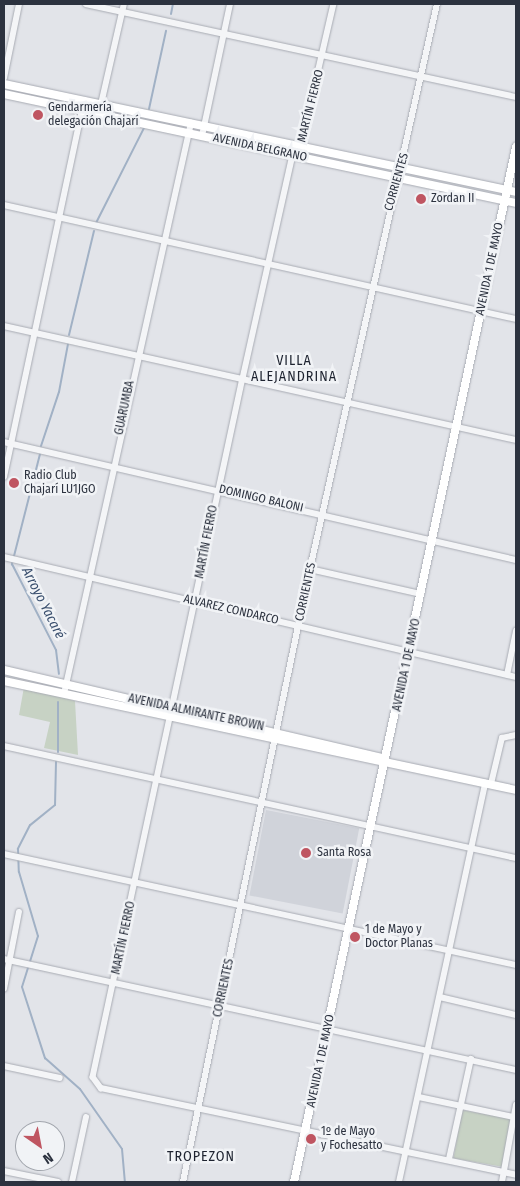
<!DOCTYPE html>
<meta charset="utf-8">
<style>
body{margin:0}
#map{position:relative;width:520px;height:1186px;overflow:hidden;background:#e2e4e9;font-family:"Fira Sans Condensed",sans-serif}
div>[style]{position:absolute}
.built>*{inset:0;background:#d0d3da;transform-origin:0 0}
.green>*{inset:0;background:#c7d2c4;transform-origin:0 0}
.stream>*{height:2px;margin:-1px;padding:0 1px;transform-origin:1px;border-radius:1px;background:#a1b1c5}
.roads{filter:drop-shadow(0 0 1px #a8abb3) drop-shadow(0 0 1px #a8abb3)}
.minor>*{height:5.5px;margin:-2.75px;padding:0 2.75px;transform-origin:2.75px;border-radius:2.75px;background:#f4f5f7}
.secondary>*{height:8px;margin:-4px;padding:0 4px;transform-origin:4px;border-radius:4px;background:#fff}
.dots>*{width:14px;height:14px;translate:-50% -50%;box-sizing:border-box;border:2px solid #f1f3f6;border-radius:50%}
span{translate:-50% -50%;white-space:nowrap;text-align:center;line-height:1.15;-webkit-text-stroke:5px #f1f3f6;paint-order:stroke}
.street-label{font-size:12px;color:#2c323f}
.poi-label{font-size:12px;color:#2c323f}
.left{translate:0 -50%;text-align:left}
.neighbourhood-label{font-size:14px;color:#1e2330;letter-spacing:1px}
.water-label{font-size:14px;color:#3a4f6e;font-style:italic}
.frame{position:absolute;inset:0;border:5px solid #2c323f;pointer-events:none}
.north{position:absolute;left:15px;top:1121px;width:50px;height:50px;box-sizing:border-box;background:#f1f3f6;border:1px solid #a2a6ad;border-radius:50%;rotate:147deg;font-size:14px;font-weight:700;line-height:20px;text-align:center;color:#2c323f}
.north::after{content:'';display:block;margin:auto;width:18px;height:22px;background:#bf5561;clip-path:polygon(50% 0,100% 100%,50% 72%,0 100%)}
</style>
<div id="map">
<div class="built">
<div style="left:266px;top:810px;width:95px;height:87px;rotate:11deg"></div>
</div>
<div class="green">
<div style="clip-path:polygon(24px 687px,75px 701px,78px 755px,44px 748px,50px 722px,19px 715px)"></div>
<div style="left:462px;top:1110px;width:51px;height:49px;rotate:10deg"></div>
</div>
<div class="stream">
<div style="left:171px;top:14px;width:10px;rotate:-79deg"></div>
<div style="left:149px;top:109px;width:80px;rotate:-77.7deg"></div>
<div style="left:96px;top:223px;width:106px;rotate:-63.2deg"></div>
<div style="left:69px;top:335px;width:107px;rotate:-76.5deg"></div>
<div style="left:41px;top:446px;width:57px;rotate:-71.6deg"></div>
<div style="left:59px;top:392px;width:49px;rotate:-79.4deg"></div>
<div style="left:40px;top:454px;width:114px;rotate:104.3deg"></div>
<div style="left:12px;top:564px;width:97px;rotate:62.9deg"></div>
<div style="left:56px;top:650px;width:24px;rotate:83deg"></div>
<div style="left:58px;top:752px;width:50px;rotate:-90deg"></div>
<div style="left:56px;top:762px;width:43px;rotate:91.3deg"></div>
<div style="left:55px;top:805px;width:32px;rotate:141deg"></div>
<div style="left:30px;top:825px;width:27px;rotate:117deg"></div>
<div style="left:18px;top:849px;width:23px;rotate:88deg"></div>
<div style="left:19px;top:872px;width:67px;rotate:73.5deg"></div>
<div style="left:38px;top:936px;width:53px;rotate:107.4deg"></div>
<div style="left:22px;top:987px;width:75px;rotate:72.1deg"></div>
<div style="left:45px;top:1058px;width:47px;rotate:41.5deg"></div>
<div style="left:80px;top:1089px;width:73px;rotate:55deg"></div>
<div style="left:122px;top:1149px;width:33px;rotate:85deg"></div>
</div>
<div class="roads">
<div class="minor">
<div style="left:86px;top:4px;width:440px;rotate:12.2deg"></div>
<div style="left:334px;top:4px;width:147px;rotate:103deg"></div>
<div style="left:301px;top:147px;width:11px;rotate:135deg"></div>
<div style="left:293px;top:155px;width:229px;rotate:102.6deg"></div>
<div style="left:243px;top:378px;width:715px;rotate:102.11deg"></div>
<div style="left:93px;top:1077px;width:14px;rotate:54deg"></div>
<div style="left:101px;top:1088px;width:424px;rotate:11.8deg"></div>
<div style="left:4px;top:78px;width:76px;rotate:-78.5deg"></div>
<div style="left:99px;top:113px;width:112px;rotate:-77.1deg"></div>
<div style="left:202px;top:136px;width:135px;rotate:-78deg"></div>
<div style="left:4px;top:205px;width:525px;rotate:12.55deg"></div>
<div style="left:4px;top:326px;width:525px;rotate:12.55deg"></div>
<div style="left:4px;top:442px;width:525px;rotate:12.98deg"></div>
<div style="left:4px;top:477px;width:385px;rotate:-78deg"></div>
<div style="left:4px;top:557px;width:526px;rotate:13.19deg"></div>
<div style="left:310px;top:569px;width:114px;rotate:12.7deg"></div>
<div style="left:507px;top:675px;width:45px;rotate:-78.4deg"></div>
<div style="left:64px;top:694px;width:585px;rotate:-77.46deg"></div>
<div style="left:4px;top:746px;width:524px;rotate:12.34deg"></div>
<div style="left:491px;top:784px;width:47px;rotate:-76.6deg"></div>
<div style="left:502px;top:738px;width:14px;rotate:-12deg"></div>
<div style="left:4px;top:854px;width:524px;rotate:12.23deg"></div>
<div style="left:4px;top:959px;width:524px;rotate:12.23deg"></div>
<div style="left:4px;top:989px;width:78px;rotate:-79deg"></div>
<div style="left:440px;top:997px;width:78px;rotate:13.3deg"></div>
<div style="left:4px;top:1066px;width:57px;rotate:12.1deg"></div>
<div style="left:419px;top:1097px;width:97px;rotate:11.9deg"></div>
<div style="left:449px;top:1159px;width:102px;rotate:-77.6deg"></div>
<div style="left:4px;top:1171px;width:55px;rotate:11.5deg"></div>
<div style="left:72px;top:1182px;width:66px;rotate:-77.8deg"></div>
<div style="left:183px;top:1182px;width:626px;rotate:-78.3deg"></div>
<div style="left:310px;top:569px;width:579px;rotate:-77.33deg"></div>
<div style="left:399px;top:1182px;width:408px;rotate:-77.8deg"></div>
<div style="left:502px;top:1182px;width:78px;rotate:-79.7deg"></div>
</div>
<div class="secondary">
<div style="left:4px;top:84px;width:523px;rotate:11.91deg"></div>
<div style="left:4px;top:94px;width:523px;rotate:12.02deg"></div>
<div style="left:4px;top:670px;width:389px;rotate:13.1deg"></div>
<div style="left:4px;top:681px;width:523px;rotate:12.02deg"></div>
<div style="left:294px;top:1182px;width:1059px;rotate:-77.89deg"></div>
</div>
</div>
<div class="dots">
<div style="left:38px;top:115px;background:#bf5561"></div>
<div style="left:421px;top:199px;background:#bf5561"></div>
<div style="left:14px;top:483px;background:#bf5561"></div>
<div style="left:306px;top:853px;background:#bf5561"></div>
<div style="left:355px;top:937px;background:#bf5561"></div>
<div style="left:311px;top:1139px;background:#bf5561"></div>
</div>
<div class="street-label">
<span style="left:311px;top:106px;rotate:-76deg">MARTÍN FIERRO</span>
<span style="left:260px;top:148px;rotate:12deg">AVENIDA BELGRANO</span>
<span style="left:397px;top:182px;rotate:-74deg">CORRIENTES</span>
<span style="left:490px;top:269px;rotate:-78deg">AVENIDA 1 DE MAYO</span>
<span style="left:125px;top:408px;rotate:-78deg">GUARUMBA</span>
<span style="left:261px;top:499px;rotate:13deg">DOMINGO BALONI</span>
<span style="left:207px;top:542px;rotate:-79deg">MARTÍN FIERRO</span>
<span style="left:306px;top:592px;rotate:-78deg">CORRIENTES</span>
<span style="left:231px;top:610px;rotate:13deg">ALVAREZ CONDARCO</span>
<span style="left:407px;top:665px;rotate:-78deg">AVENIDA 1 DE MAYO</span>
<span style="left:196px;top:713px;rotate:12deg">AVENIDA ALMIRANTE BROWN</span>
<span style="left:124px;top:938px;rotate:-78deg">MARTÍN FIERRO</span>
<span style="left:224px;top:988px;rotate:-78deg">CORRIENTES</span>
<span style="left:321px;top:1061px;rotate:-78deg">AVENIDA 1 DE MAYO</span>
</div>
<div class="poi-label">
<span class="left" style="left:48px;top:115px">Gendarmería<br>delegación Chajarí</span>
<span class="left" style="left:431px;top:199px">Zordan II</span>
<span class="left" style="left:24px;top:483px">Radio Club<br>Chajarí LU1JGO</span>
<span class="left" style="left:317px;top:853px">Santa Rosa</span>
<span class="left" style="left:365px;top:937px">1 de Mayo y<br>Doctor Planas</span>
<span class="left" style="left:321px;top:1139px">1º de Mayo<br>y Fochesatto</span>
</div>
<div class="neighbourhood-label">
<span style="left:294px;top:369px">VILLA<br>ALEJANDRINA</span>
<span style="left:201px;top:1157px">TROPEZON</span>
</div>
<div class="water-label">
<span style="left:43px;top:603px;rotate:63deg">Arroyo Yacaré</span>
</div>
<div class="frame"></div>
<div class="north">N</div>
</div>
